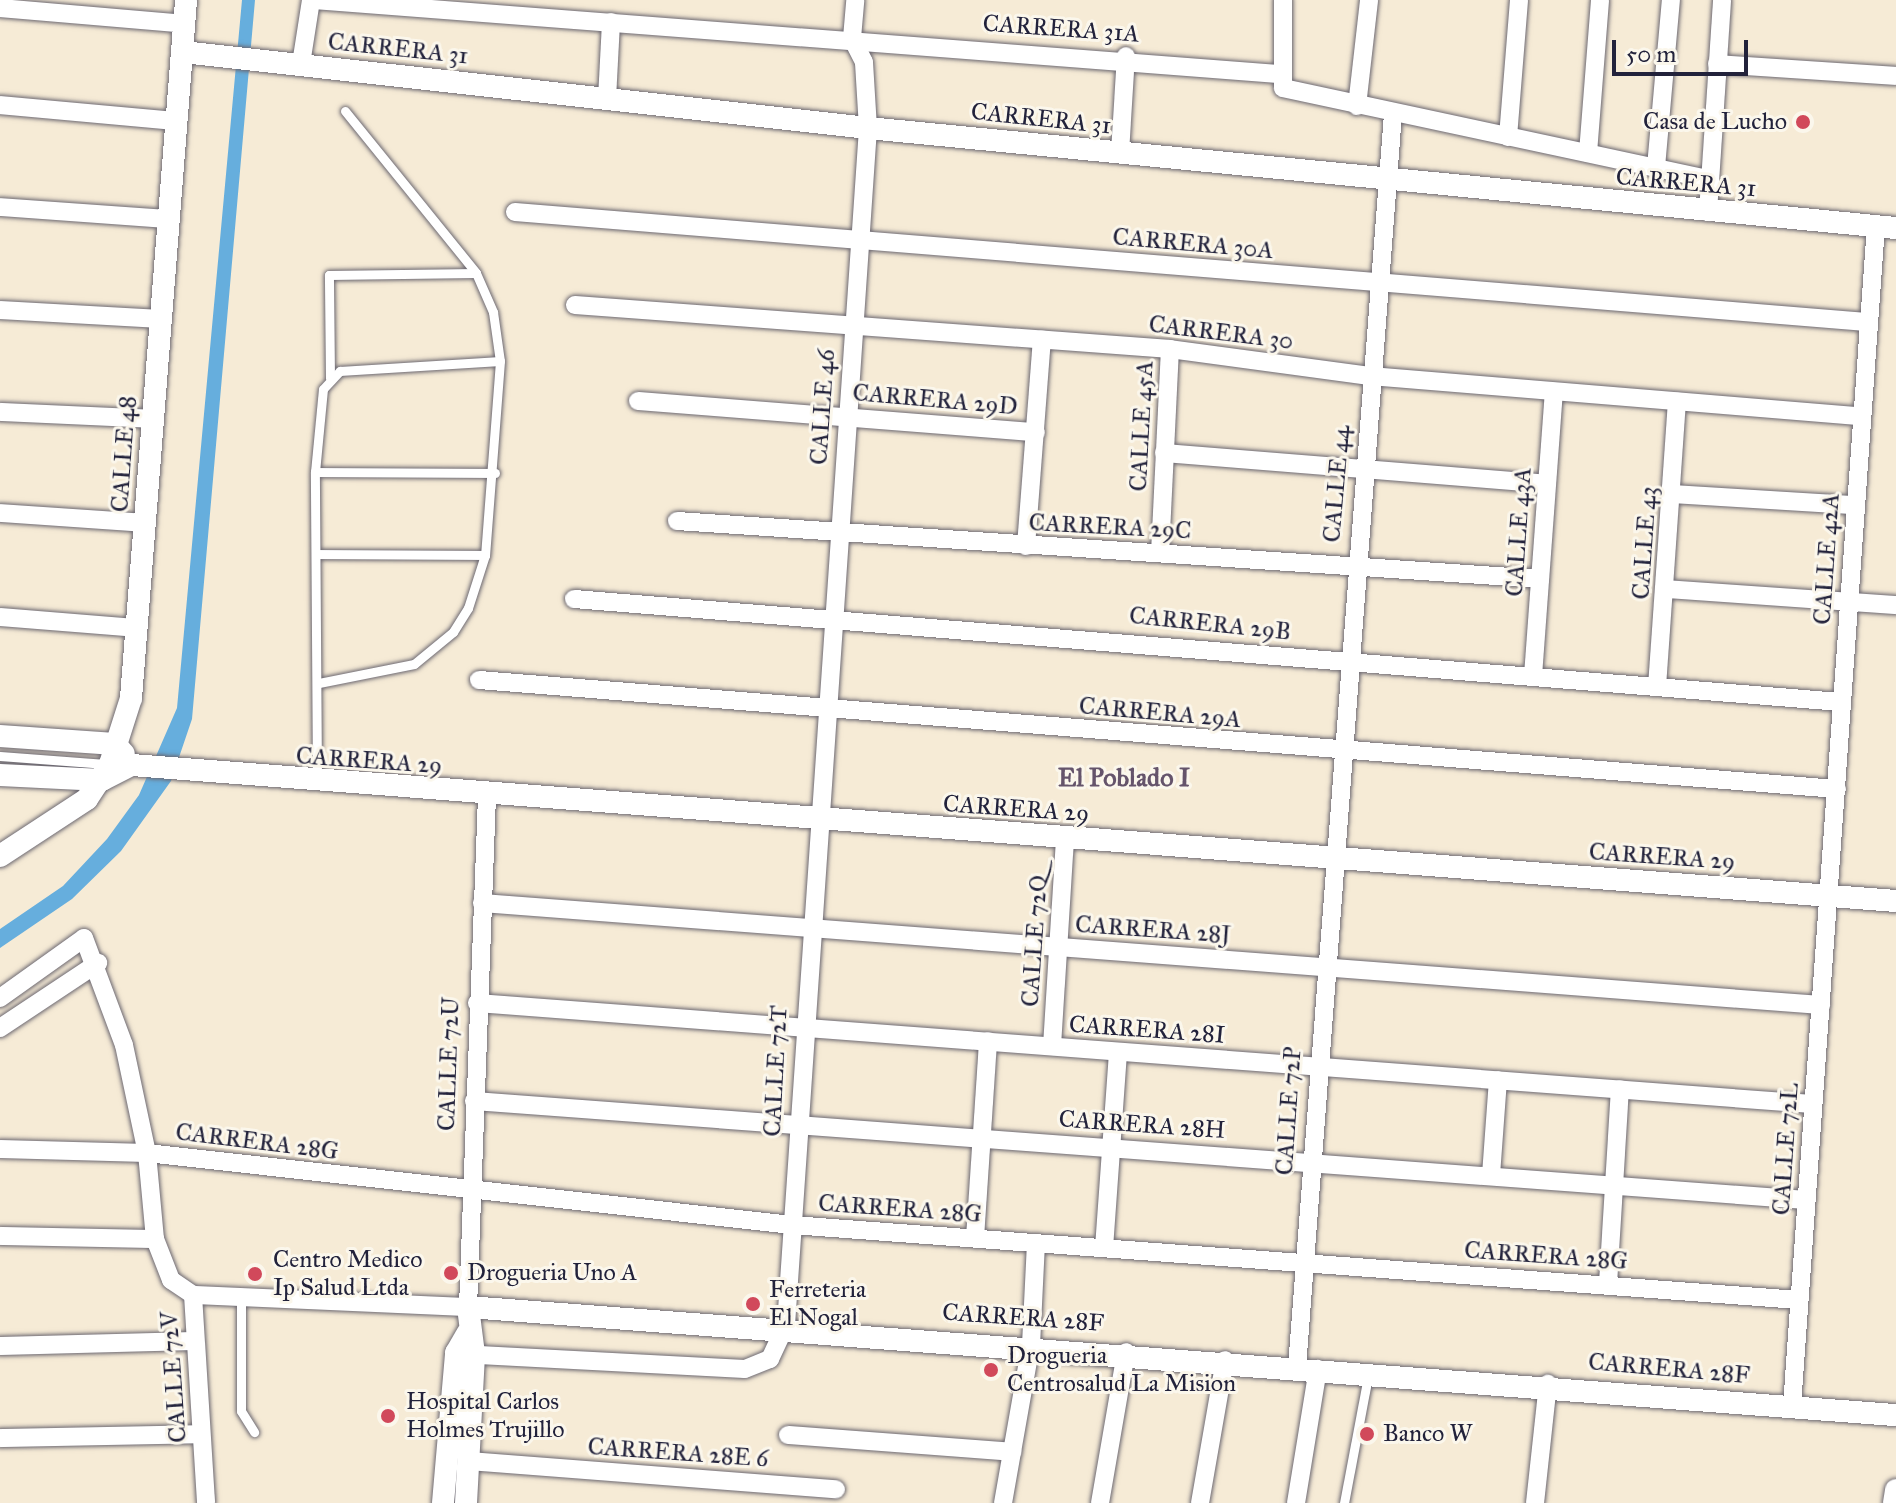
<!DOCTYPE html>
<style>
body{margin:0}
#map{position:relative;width:1896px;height:1503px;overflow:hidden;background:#f6ebd6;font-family:"IM FELL Great Primer",serif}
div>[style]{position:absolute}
.water>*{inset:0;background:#66aedd}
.roads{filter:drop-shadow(0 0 2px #6c6871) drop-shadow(0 0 2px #6c6871)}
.service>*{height:9px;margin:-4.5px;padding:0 4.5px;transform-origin:4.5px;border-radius:4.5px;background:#fff}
.minor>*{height:18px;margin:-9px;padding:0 9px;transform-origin:9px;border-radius:9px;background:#fff}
.tertiary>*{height:22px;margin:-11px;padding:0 11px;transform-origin:11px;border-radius:11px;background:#fff}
.dots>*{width:22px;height:22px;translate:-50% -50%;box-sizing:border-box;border:4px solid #fbf7ec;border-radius:50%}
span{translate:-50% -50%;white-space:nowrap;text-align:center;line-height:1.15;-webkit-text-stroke:6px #fbf7ec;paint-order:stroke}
.street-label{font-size:24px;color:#22223b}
.poi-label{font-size:24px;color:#22223b}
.right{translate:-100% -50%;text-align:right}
.left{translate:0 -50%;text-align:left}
.neighbourhood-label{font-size:26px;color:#65546b;font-weight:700}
.scale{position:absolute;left:1612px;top:40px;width:136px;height:36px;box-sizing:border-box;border:4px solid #22223b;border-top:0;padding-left:10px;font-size:24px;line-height:28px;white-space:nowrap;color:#22223b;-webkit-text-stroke:6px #fbf7ec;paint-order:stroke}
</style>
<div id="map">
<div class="water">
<div style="clip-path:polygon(242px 0,255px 0,192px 719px,171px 781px,121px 851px,72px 899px,0 948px,0 929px,63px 886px,107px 839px,139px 795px,177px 708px)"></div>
</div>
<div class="roads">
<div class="service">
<div style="left:345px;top:111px;width:208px;rotate:51deg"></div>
<div style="left:476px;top:273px;width:43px;rotate:66.4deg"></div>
<div style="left:493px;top:312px;width:49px;rotate:81.9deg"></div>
<div style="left:330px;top:378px;width:103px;rotate:-90.6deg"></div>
<div style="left:329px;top:275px;width:147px;rotate:-0.8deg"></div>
<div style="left:315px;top:472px;width:180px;rotate:0.3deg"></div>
<div style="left:316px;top:554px;width:169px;rotate:0.3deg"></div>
<div style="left:0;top:756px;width:106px;rotate:4.3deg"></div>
<div style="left:317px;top:777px;width:305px;rotate:-90.4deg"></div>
<div style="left:315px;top:472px;width:83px;rotate:-84.5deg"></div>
<div style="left:323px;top:389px;width:25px;rotate:-47deg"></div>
<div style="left:340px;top:371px;width:160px;rotate:-3.6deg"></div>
<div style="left:500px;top:361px;width:195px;rotate:94.4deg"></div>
<div style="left:485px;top:555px;width:56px;rotate:107.8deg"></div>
<div style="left:468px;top:608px;width:28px;rotate:122deg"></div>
<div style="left:453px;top:632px;width:50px;rotate:140.6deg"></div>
<div style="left:414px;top:664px;width:97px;rotate:168.7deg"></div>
<div style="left:241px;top:1297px;width:114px;rotate:90deg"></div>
<div style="left:241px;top:1411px;width:25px;rotate:58deg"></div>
<div style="left:1344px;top:1503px;width:129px;rotate:-79.3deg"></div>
</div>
<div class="minor">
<div style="left:314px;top:0;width:967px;rotate:4.39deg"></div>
<div style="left:1283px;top:0;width:88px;rotate:90deg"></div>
<div style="left:1283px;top:88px;width:436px;rotate:12.1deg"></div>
<div style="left:0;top:8px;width:186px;rotate:4.9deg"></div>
<div style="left:301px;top:64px;width:65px;rotate:-81.1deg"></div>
<div style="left:1717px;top:64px;width:179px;rotate:3.8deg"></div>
<div style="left:607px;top:99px;width:77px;rotate:-87deg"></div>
<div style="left:0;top:105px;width:178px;rotate:5.2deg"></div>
<div style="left:1357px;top:106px;width:107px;rotate:-83.5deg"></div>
<div style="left:1508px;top:137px;width:137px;rotate:-85.4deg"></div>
<div style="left:1120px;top:153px;width:97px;rotate:-86.5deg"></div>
<div style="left:1588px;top:153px;width:153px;rotate:-85.5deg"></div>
<div style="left:1656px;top:167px;width:168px;rotate:-84.9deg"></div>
<div style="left:0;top:207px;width:169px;rotate:4.1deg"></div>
<div style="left:515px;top:212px;width:1356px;rotate:4.65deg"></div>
<div style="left:1708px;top:212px;width:212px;rotate:-86.2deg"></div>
<div style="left:575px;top:305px;width:597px;rotate:4.23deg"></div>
<div style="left:1170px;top:349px;width:202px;rotate:7.7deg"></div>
<div style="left:1370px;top:376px;width:493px;rotate:4.7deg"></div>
<div style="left:0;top:310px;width:161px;rotate:3.2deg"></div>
<div style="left:638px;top:401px;width:399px;rotate:4.5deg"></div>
<div style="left:0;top:412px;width:153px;rotate:2.6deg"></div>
<div style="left:1164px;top:453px;width:384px;rotate:4.6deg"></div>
<div style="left:1673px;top:494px;width:182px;rotate:3.5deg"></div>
<div style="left:0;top:513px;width:145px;rotate:3.9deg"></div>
<div style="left:677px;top:521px;width:865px;rotate:3.84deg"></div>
<div style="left:1026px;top:546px;width:207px;rotate:-85.6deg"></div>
<div style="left:1160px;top:553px;width:204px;rotate:-87.2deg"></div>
<div style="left:1666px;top:589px;width:231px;rotate:4deg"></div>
<div style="left:574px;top:599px;width:1270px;rotate:4.65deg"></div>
<div style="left:0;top:617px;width:136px;rotate:4.6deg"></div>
<div style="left:1533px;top:676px;width:285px;rotate:-85.8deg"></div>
<div style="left:479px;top:680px;width:1362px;rotate:4.59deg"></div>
<div style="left:1657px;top:687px;width:286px;rotate:-86deg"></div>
<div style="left:482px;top:903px;width:1343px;rotate:4.36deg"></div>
<div style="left:0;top:998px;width:103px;rotate:-35.5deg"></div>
<div style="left:84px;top:938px;width:114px;rotate:69.5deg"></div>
<div style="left:124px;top:1045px;width:110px;rotate:78deg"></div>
<div style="left:147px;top:1153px;width:86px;rotate:84.7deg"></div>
<div style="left:155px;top:1239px;width:44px;rotate:68.7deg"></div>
<div style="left:171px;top:1280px;width:27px;rotate:34deg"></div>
<div style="left:477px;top:1003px;width:1339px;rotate:4.33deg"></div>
<div style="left:0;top:1028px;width:118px;rotate:-33.6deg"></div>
<div style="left:1052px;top:1046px;width:207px;rotate:-86.4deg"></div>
<div style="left:474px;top:1101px;width:1336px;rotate:4.25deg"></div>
<div style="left:0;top:1149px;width:147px;rotate:1.6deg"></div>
<div style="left:147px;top:1153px;width:649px;rotate:6.37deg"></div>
<div style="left:792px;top:1225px;width:1009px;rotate:4.26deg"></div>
<div style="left:1491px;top:1175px;width:95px;rotate:-85.8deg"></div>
<div style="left:0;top:1236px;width:155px;rotate:1.1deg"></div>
<div style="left:975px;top:1238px;width:197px;rotate:-86.2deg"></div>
<div style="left:1104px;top:1248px;width:196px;rotate:-85.9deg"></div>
<div style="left:1608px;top:1284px;width:195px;rotate:-86.5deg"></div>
<div style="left:193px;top:1295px;width:275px;rotate:2.5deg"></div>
<div style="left:468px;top:1307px;width:511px;rotate:-87.87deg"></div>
<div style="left:193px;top:1295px;width:208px;rotate:86.4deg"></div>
<div style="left:0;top:1346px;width:194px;rotate:-1.5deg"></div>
<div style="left:460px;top:1354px;width:285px;rotate:3deg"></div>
<div style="left:745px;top:1369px;width:27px;rotate:-22deg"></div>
<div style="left:770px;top:1359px;width:38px;rotate:-65deg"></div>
<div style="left:786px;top:1325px;width:1200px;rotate:-86.08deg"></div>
<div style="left:868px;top:128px;width:66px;rotate:-93.5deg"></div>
<div style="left:864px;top:62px;width:27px;rotate:-117deg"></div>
<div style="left:852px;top:38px;width:38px;rotate:-85deg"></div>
<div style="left:1297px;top:1367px;width:1258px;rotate:-85.62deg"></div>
<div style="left:1792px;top:1406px;width:1183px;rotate:-85.93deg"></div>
<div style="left:788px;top:1435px;width:225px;rotate:4.3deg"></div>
<div style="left:0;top:1438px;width:201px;rotate:-1.1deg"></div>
<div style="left:468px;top:1461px;width:369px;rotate:4.4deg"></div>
<div style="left:1003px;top:1503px;width:160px;rotate:-80deg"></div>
<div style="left:1031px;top:1345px;width:102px;rotate:-87.2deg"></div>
<div style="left:1100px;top:1503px;width:153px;rotate:-80.2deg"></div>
<div style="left:1200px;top:1503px;width:145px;rotate:-80.1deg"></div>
<div style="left:1296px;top:1503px;width:136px;rotate:-80.7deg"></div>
<div style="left:1535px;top:1503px;width:120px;rotate:-83.8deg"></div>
</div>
<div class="tertiary">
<div style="left:183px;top:52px;width:689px;rotate:6.33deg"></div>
<div style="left:868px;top:128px;width:1033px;rotate:5.56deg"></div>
<div style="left:0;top:736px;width:115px;rotate:4deg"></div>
<div style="left:115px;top:744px;width:13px;rotate:48deg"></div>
<div style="left:0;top:775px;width:102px;rotate:2.8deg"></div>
<div style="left:102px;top:780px;width:34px;rotate:-27deg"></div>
<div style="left:132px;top:765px;width:1769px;rotate:4.41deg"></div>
<div style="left:0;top:856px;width:104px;rotate:-33.2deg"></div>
<div style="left:87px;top:799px;width:42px;rotate:-56.7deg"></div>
<div style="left:110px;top:764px;width:69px;rotate:-72.3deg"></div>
<div style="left:131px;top:698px;width:700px;rotate:-85.49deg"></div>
<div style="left:443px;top:1503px;width:151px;rotate:-85deg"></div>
<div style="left:456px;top:1353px;width:22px;rotate:-60deg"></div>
<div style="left:466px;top:1503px;width:149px;rotate:-86.9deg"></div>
<div style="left:474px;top:1354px;width:47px;rotate:-97.3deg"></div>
<div style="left:468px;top:1307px;width:1432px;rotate:4.33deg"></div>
<div style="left:1894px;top:1503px;width:13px;rotate:-81deg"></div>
</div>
</div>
<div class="dots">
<div style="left:1803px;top:122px;background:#d1495b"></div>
<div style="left:451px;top:1273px;background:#d1495b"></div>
<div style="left:255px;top:1274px;background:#d1495b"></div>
<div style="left:753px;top:1304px;background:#d1495b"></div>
<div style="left:991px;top:1370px;background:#d1495b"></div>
<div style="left:388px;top:1416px;background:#d1495b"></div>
<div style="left:1367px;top:1434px;background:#d1495b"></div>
</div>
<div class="street-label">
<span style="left:1061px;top:29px;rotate:4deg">CARRERA 31A</span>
<span style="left:398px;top:49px;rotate:6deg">CARRERA 31</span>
<span style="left:1041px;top:119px;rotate:6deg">CARRERA 31</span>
<span style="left:1686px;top:183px;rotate:5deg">CARRERA 31</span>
<span style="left:1193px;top:244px;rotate:5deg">CARRERA 30A</span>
<span style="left:1221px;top:333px;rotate:7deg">CARRERA 30</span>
<span style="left:935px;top:400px;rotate:5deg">CARRERA 29D</span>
<span style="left:823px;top:407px;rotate:-86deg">CALLE 46</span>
<span style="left:1142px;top:426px;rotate:-87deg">CALLE 45A</span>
<span style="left:124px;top:454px;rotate:-86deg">CALLE 48</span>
<span style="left:1337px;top:484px;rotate:-85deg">CALLE 44</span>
<span style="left:1110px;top:527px;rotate:3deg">CARRERA 29C</span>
<span style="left:1519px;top:532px;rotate:-86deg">CALLE 43A</span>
<span style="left:1645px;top:543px;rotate:-86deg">CALLE 43</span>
<span style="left:1827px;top:559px;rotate:-86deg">CALLE 42A</span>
<span style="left:1210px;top:624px;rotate:6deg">CARRERA 29B</span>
<span style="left:1160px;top:713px;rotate:5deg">CARRERA 29A</span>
<span style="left:369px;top:761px;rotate:4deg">CARRERA 29</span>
<span style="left:1016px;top:809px;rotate:4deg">CARRERA 29</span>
<span style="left:1662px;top:857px;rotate:4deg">CARRERA 29</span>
<span style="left:1153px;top:930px;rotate:4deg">CARRERA 28J</span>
<span style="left:1035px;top:941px;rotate:-86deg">CALLE 72Q</span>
<span style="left:1147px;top:1030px;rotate:4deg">CARRERA 28I</span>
<span style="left:449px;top:1064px;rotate:-88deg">CALLE 72U</span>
<span style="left:776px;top:1071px;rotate:-87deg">CALLE 72T</span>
<span style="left:1289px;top:1111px;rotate:-86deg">CALLE 72P</span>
<span style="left:1142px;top:1125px;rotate:4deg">CARRERA 28H</span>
<span style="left:257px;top:1142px;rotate:7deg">CARRERA 28G</span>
<span style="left:1786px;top:1149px;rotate:-86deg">CALLE 72L</span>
<span style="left:900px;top:1209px;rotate:4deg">CARRERA 28G</span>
<span style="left:1546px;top:1256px;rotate:4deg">CARRERA 28G</span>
<span style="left:1023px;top:1318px;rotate:4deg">CARRERA 28F</span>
<span style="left:1669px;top:1369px;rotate:5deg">CARRERA 28F</span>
<span style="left:174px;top:1377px;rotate:-94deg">CALLE 72V</span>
<span style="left:678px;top:1453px;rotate:4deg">CARRERA 28E 6</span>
</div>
<div class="poi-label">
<span class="right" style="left:1787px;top:122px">Casa de Lucho</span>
<span class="left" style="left:273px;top:1274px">Centro Medico<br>Ip Salud Ltda</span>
<span class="left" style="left:467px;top:1273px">Drogueria Uno A</span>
<span class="left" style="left:769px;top:1304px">Ferreteria<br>El Nogal</span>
<span class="left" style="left:1007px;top:1370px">Drogueria<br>Centrosalud La Mision</span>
<span class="left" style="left:406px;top:1416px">Hospital Carlos<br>Holmes Trujillo</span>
<span class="left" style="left:1383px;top:1434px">Banco W</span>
</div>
<div class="neighbourhood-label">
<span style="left:1124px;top:778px">El Poblado I</span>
</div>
<div class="scale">50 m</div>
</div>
